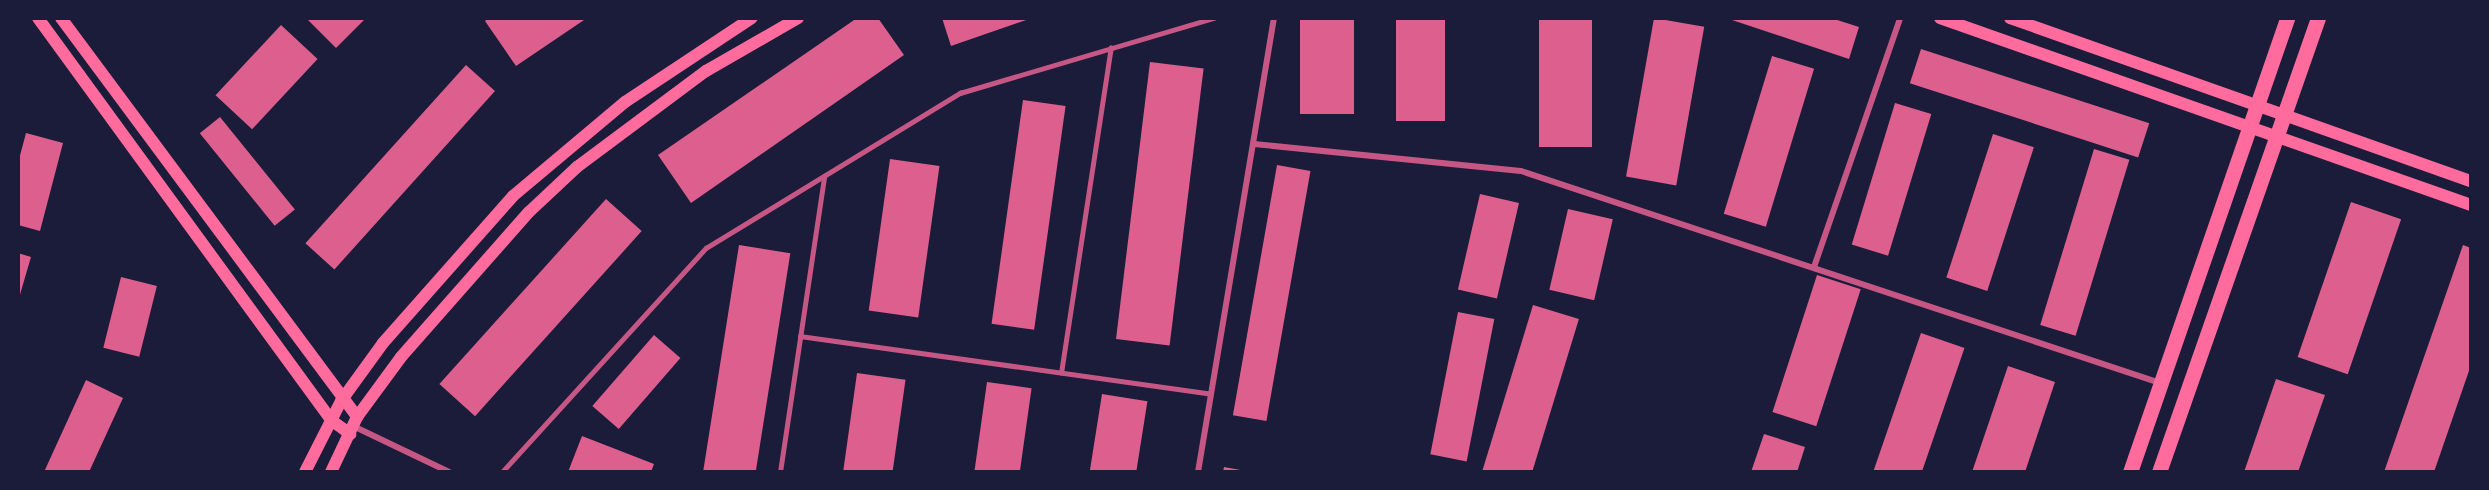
<!DOCTYPE html>
<style>
body{margin:0}
#map{position:relative;width:2489px;height:490px;overflow:hidden;background:#1b1b3a;font-family:Ubuntu,sans-serif}
div>[style]{position:absolute}
.building>*{inset:0;background:#dd5f8e;transform-origin:0 0}
.service>*{height:4.5px;margin:-2.25px;padding:0 2.25px;transform-origin:2.25px;border-radius:2.25px;background:#c65784}
.minor>*{height:6px;margin:-3px;padding:0 3px;transform-origin:3px;border-radius:3px;background:#c65784}
.secondary>*{height:12px;margin:-6px;padding:0 6px;transform-origin:6px;border-radius:6px;background:#ff6b9d}
.primary>*{height:15px;margin:-7.5px;padding:0 7.5px;transform-origin:7.5px;border-radius:7.5px;background:#ff6b9d}
span{translate:-50% -50%;white-space:nowrap;text-align:center;line-height:1.15;-webkit-text-stroke:6px #1b1b3a;paint-order:stroke}
.frame{position:absolute;inset:0;border:20px solid #1b1b3a;pointer-events:none}
</style>
<div id="map">
<div class="building">
<div style="clip-path:polygon(306px 18px,366px 18px,336px 48px)"></div>
<div style="clip-path:polygon(489px 18px,587px 18px,516px 66px,485px 21px)"></div>
<div style="clip-path:polygon(857px 18px,878px 18px,904px 55px,691px 203px,658px 155px)"></div>
<div style="clip-path:polygon(942px 18px,1032px 18px,951px 46px)"></div>
<div style="left:1300px;top:18px;width:54px;height:96px"></div>
<div style="left:1396px;top:18px;width:49px;height:103px"></div>
<div style="left:1539px;top:18px;width:53px;height:129px"></div>
<div style="left:1654px;top:18px;width:51px;height:161px;rotate:10deg"></div>
<div style="clip-path:polygon(1726px 18px,1831px 18px,1859px 27px,1849px 59px)"></div>
<div style="left:281px;top:25px;width:50px;height:96px;rotate:43deg"></div>
<div style="left:1921px;top:49px;width:240px;height:36px;rotate:18deg"></div>
<div style="left:1772px;top:56px;width:44px;height:165px;rotate:17deg"></div>
<div style="left:1150px;top:62px;width:54px;height:279px;rotate:7deg"></div>
<div style="left:466px;top:65px;width:39px;height:240px;rotate:42deg"></div>
<div style="left:1023px;top:100px;width:43px;height:226px;rotate:8deg"></div>
<div style="left:1895px;top:103px;width:38px;height:148px;rotate:17deg"></div>
<div style="left:220px;top:117px;width:119px;height:26px;rotate:51deg"></div>
<div style="clip-path:polygon(26px 133px,63px 143px,40px 231px,18px 225px,18px 163px)"></div>
<div style="left:1993px;top:134px;width:43px;height:151px;rotate:18deg"></div>
<div style="left:2094px;top:149px;width:37px;height:184px;rotate:17deg"></div>
<div style="left:890px;top:159px;width:50px;height:153px;rotate:8deg"></div>
<div style="left:1277px;top:165px;width:34px;height:254px;rotate:10deg"></div>
<div style="left:1480px;top:194px;width:40px;height:98px;rotate:13deg"></div>
<div style="left:606px;top:199px;width:48px;height:249px;rotate:42deg"></div>
<div style="left:2351px;top:202px;width:53px;height:164px;rotate:19deg"></div>
<div style="left:1568px;top:209px;width:46px;height:83px;rotate:13deg"></div>
<div style="left:739px;top:245px;width:52px;height:229px;rotate:9deg"></div>
<div style="clip-path:polygon(2463px 245px,2471px 248px,2471px 365px,2434px 472px,2384px 472px)"></div>
<div style="clip-path:polygon(18px 253px,31px 257px,19px 298px,18px 298px)"></div>
<div style="left:1817px;top:275px;width:46px;height:144px;rotate:18deg"></div>
<div style="left:121px;top:277px;width:37px;height:73px;rotate:14deg"></div>
<div style="left:1533px;top:305px;width:48px;height:174px;rotate:17deg"></div>
<div style="left:1458px;top:312px;width:37px;height:145px;rotate:11deg"></div>
<div style="left:1921px;top:333px;width:46px;height:147px;rotate:19deg"></div>
<div style="left:654px;top:335px;width:35px;height:94px;rotate:41deg"></div>
<div style="clip-path:polygon(2008px 366px,2055px 382px,2025px 472px,1972px 472px)"></div>
<div style="left:857px;top:373px;width:49px;height:100px;rotate:8deg"></div>
<div style="clip-path:polygon(2276px 379px,2325px 395px,2298px 472px,2244px 472px)"></div>
<div style="clip-path:polygon(86px 380px,123px 398px,89px 472px,44px 472px)"></div>
<div style="left:987px;top:382px;width:45px;height:91px;rotate:8deg"></div>
<div style="left:1102px;top:394px;width:46px;height:79px;rotate:9deg"></div>
<div style="clip-path:polygon(1764px 434px,1805px 447px,1797px 472px,1751px 472px)"></div>
<div style="clip-path:polygon(582px 436px,654px 464px,651px 472px,568px 472px)"></div>
<div style="clip-path:polygon(1224px 467px,1246px 471px,1246px 472px,1223px 472px)"></div>
</div>
<div class="service">
<div style="left:800px;top:336px;width:415px;rotate:8deg"></div>
<div style="left:1061px;top:373px;width:329px;rotate:-81.3deg"></div>
<div style="left:502px;top:472px;width:303px;rotate:-47.7deg"></div>
<div style="left:706px;top:248px;width:298px;rotate:-31.4deg"></div>
<div style="left:960px;top:93px;width:265px;rotate:-16.5deg"></div>
<div style="left:780px;top:472px;width:299px;rotate:-81.5deg"></div>
</div>
<div class="minor">
<div style="left:1254px;top:144px;width:268px;rotate:5.8deg"></div>
<div style="left:1521px;top:171px;width:673px;rotate:18.35deg"></div>
<div style="left:1814px;top:267px;width:263px;rotate:-70.9deg"></div>
<div style="left:353px;top:426px;width:106px;rotate:25.6deg"></div>
<div style="left:1198px;top:472px;width:460px;rotate:-80.5deg"></div>
</div>
<div class="secondary">
<div style="left:38px;top:18px;width:497px;rotate:53.9deg"></div>
<div style="left:331px;top:420px;width:24px;rotate:36deg"></div>
<div style="left:61px;top:18px;width:497px;rotate:53.4deg"></div>
<div style="left:1940px;top:18px;width:563px;rotate:19.4deg"></div>
<div style="left:2010px;top:18px;width:489px;rotate:19.5deg"></div>
<div style="left:305px;top:472px;width:80px;rotate:-63.1deg"></div>
<div style="left:341px;top:401px;width:72px;rotate:-54.1deg"></div>
<div style="left:383px;top:343px;width:196px;rotate:-48.5deg"></div>
<div style="left:513px;top:196px;width:146px;rotate:-40deg"></div>
<div style="left:625px;top:102px;width:152px;rotate:-33.5deg"></div>
<div style="left:331px;top:472px;width:61px;rotate:-64.7deg"></div>
<div style="left:357px;top:417px;width:74px;rotate:-53.7deg"></div>
<div style="left:401px;top:357px;width:193px;rotate:-48.6deg"></div>
<div style="left:529px;top:212px;width:66px;rotate:-43.2deg"></div>
<div style="left:577px;top:167px;width:161px;rotate:-36.7deg"></div>
<div style="left:706px;top:71px;width:106px;rotate:-29.9deg"></div>
</div>
<div class="primary">
<div style="left:2130px;top:472px;width:480px;rotate:-70.9deg"></div>
<div style="left:2159px;top:472px;width:481px;rotate:-70.7deg"></div>
</div>
<div class="frame"></div>
</div>
